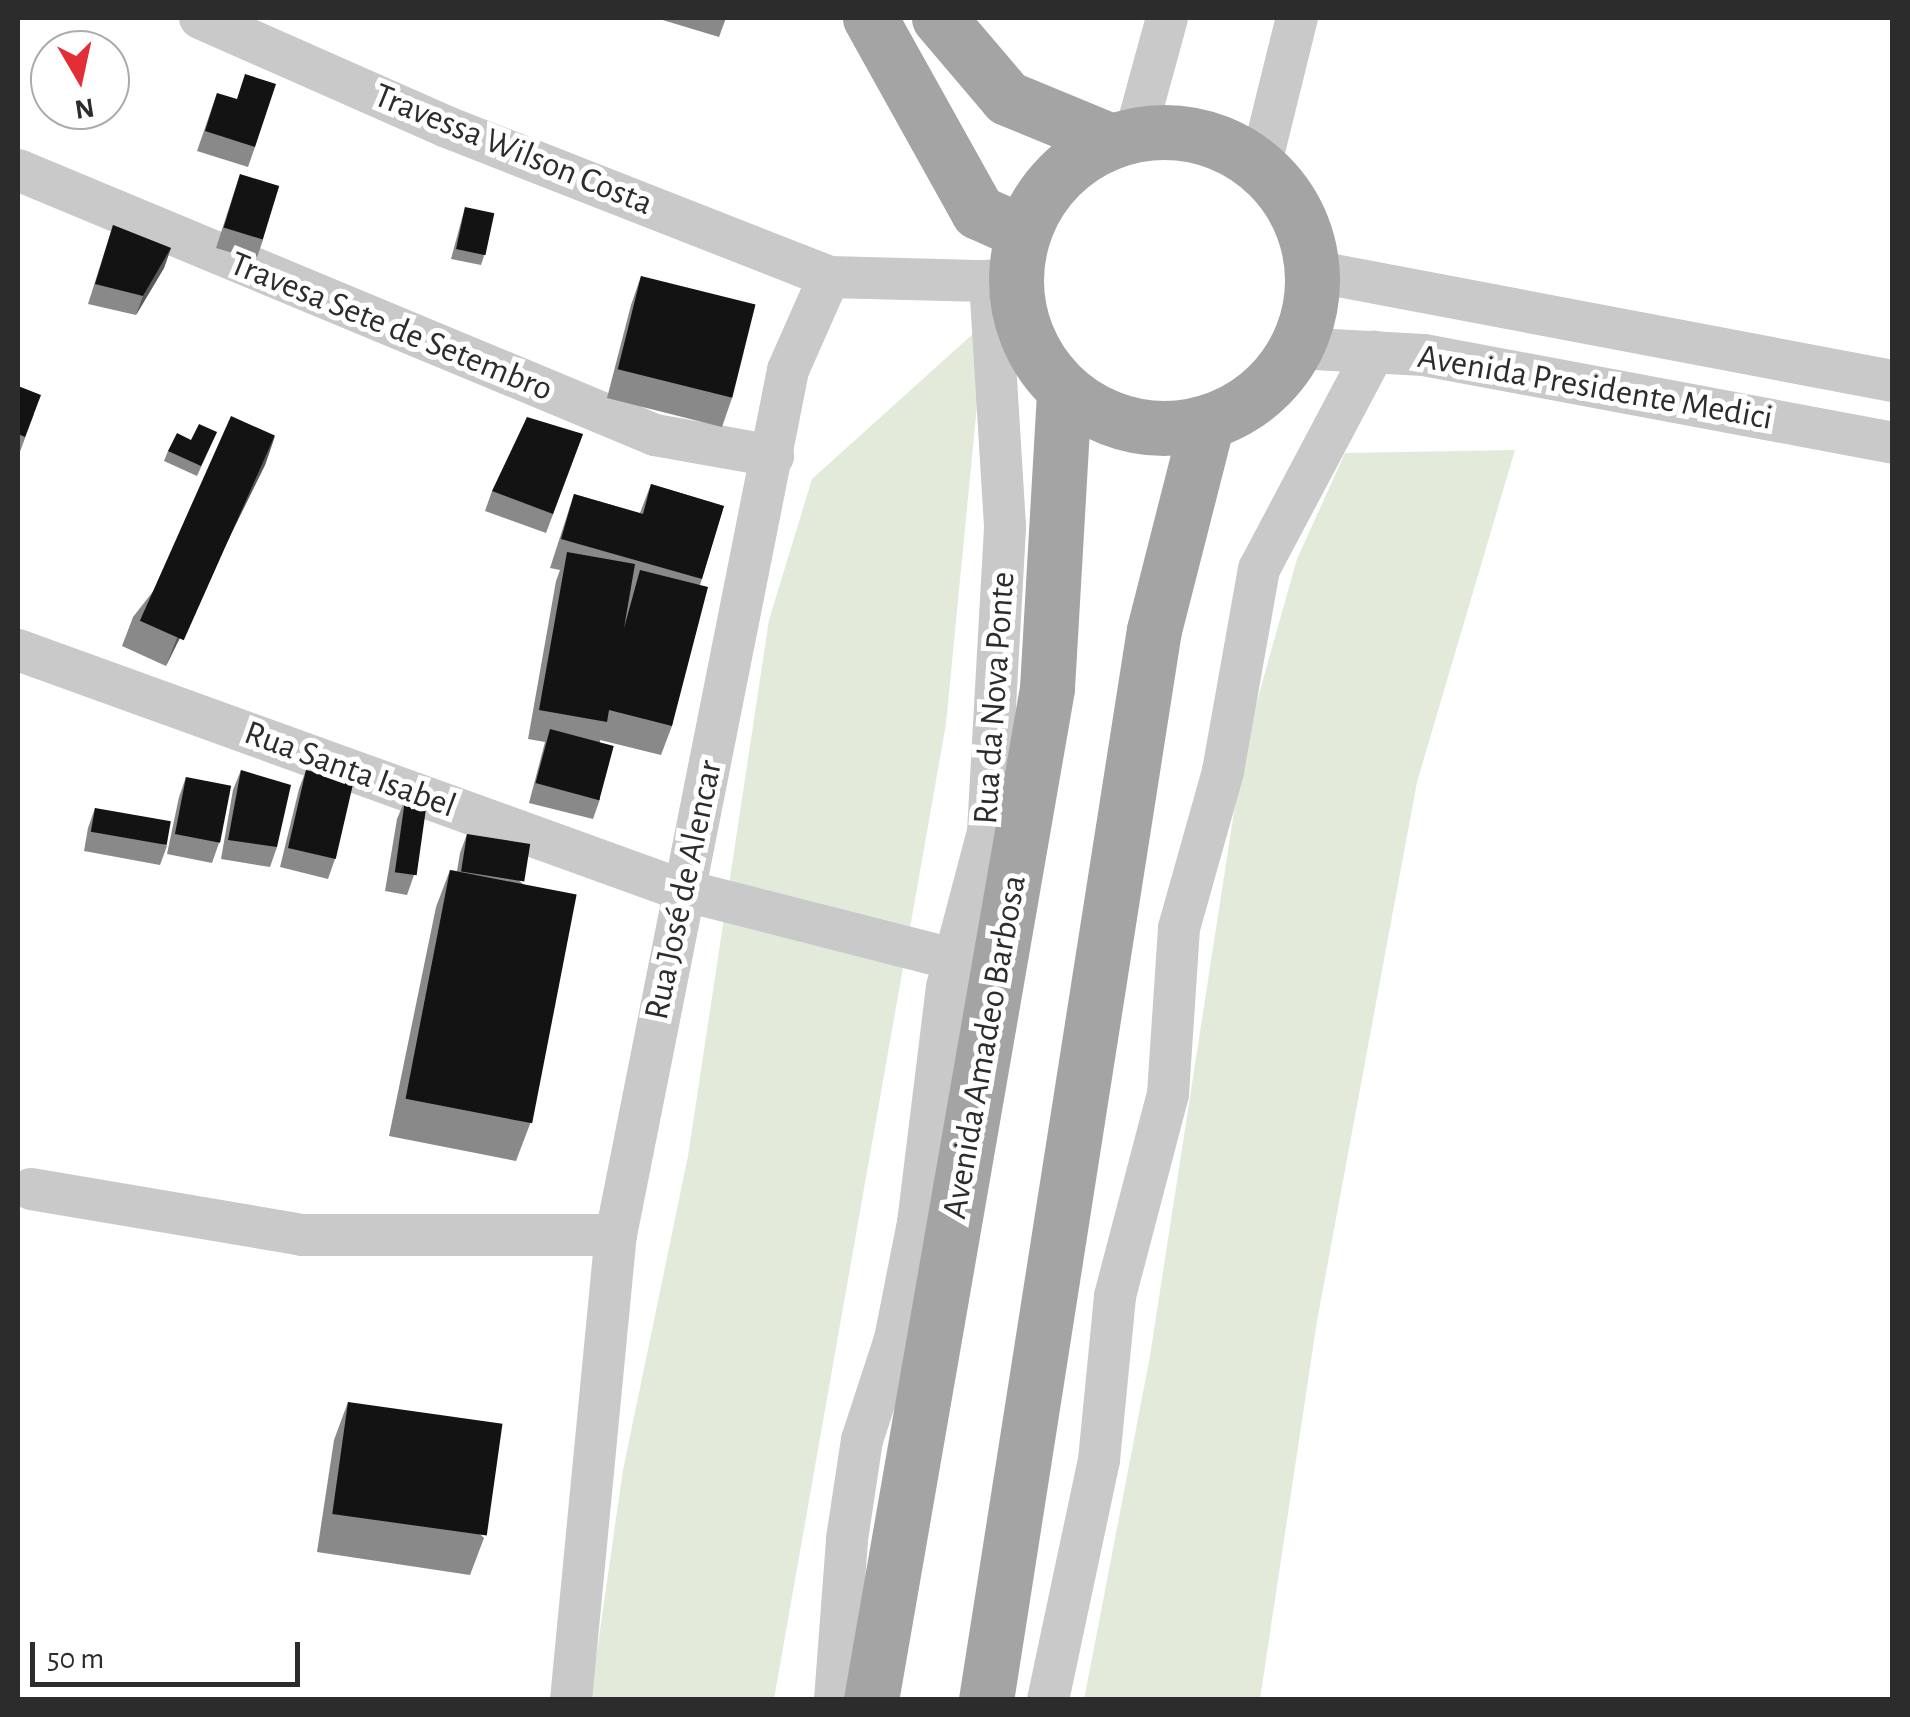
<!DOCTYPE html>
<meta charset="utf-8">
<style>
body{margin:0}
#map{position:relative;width:1910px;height:1717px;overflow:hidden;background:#fff;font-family:"Alegreya Sans",sans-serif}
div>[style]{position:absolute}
.green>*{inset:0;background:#e2ead9}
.minor>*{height:42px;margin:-21px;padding:0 21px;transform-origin:21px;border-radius:21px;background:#c9c9c9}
.major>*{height:55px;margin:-27.5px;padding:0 27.5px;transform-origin:27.5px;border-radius:27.5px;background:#a4a4a4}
.major>.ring{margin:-27.5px;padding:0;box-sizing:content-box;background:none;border:55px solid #a4a4a4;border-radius:50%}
.wall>*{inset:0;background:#898989}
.shaded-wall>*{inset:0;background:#5a5a5a}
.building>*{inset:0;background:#131313;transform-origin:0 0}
span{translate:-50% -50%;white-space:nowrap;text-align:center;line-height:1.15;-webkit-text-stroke:10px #fff;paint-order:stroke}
.street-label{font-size:35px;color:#2c2c2c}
.frame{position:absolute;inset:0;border:20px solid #2c2c2c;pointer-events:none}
.north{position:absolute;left:30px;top:30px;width:100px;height:100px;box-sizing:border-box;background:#fff;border:2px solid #ababab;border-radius:50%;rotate:171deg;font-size:28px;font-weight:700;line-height:40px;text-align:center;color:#2c2c2c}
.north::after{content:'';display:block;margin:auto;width:35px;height:45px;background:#e32e36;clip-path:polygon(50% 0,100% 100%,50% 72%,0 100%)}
.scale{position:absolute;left:30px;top:1642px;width:270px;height:45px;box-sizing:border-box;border:5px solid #2c2c2c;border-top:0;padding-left:12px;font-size:30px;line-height:35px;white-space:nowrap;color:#2c2c2c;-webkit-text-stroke:8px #fff;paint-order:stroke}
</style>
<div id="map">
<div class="green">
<div style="clip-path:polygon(985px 323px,946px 724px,774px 1699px,590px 1700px,623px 1470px,688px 1156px,769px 620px,812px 479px)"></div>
<div style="clip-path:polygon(1515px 450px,1417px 782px,1317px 1321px,1260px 1699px,1084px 1700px,1150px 1356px,1244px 747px,1297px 559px,1345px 453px)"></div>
</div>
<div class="minor">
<div style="left:200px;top:18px;width:270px;rotate:23.8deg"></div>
<div style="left:447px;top:127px;width:410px;rotate:21.4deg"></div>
<div style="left:1135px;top:135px;width:121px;rotate:-74.7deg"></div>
<div style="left:1260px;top:167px;width:154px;rotate:-76.1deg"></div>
<div style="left:18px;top:170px;width:690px;rotate:22.59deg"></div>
<div style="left:655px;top:435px;width:120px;rotate:10.1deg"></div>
<div style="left:1313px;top:271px;width:589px;rotate:10.76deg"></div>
<div style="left:1296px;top:348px;width:128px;rotate:3.1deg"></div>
<div style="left:1424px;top:355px;width:476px;rotate:10.6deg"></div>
<div style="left:18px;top:650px;width:706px;rotate:19.87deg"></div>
<div style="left:682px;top:890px;width:309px;rotate:14.3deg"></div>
<div style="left:31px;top:1189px;width:275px;rotate:9.6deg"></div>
<div style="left:302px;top:1235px;width:314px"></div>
<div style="left:571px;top:1700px;width:467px;rotate:-84.5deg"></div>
<div style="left:616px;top:1235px;width:882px;rotate:-78.75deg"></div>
<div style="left:788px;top:370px;width:102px;rotate:-66.2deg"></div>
<div style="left:829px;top:277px;width:186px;rotate:1.5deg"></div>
<div style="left:835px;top:1700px;width:161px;rotate:-85.7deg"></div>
<div style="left:847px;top:1539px;width:100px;rotate:-81.4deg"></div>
<div style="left:862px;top:1440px;width:106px;rotate:-71.9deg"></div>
<div style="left:895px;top:1339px;width:118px;rotate:-78.8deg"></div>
<div style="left:918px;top:1223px;width:238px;rotate:-83deg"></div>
<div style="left:947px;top:987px;width:160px;rotate:-75.2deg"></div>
<div style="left:988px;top:832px;width:306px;rotate:-86.8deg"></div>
<div style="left:1005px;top:526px;width:246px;rotate:-93.5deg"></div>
<div style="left:1048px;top:1700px;width:245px;rotate:-78deg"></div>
<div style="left:1099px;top:1460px;width:165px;rotate:-84.4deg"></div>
<div style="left:1115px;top:1296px;width:209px;rotate:-75.3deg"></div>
<div style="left:1168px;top:1094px;width:166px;rotate:-86.2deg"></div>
<div style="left:1179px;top:928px;width:163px;rotate:-74.3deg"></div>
<div style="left:1223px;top:771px;width:205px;rotate:-79.9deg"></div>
<div style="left:1259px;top:569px;width:246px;rotate:-62.1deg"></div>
</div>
<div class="major">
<div style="left:870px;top:18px;width:222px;rotate:60.9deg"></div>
<div style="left:978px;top:212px;width:49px;rotate:24deg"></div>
<div style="left:939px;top:18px;width:105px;rotate:49.6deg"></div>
<div style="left:1007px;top:98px;width:110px;rotate:22.4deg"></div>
<div class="ring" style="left:1016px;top:132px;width:241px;height:241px"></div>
<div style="left:871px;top:1700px;width:1027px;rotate:-80.13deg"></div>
<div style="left:1047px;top:688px;width:297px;rotate:-86.7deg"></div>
<div style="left:986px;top:1700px;width:1083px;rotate:-81.08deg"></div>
<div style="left:1154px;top:630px;width:215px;rotate:-75.7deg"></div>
</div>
<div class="wall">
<div style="clip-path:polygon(656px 18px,726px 18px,719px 37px)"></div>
<div style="clip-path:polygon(217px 93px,255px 147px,248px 167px,197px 151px)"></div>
<div style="clip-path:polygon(240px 174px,263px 240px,256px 260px,216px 248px)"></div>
<div style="clip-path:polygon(465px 207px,484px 256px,481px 265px,451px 259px)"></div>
<div style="clip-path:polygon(113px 225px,171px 248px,164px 268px,136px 315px,88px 304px)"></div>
<div style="clip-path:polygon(641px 276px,732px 398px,722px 427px,607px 398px,631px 305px)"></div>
<div style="clip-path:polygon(18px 386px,34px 414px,18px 457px)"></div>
<div style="clip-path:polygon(217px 432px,197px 476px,164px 461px,168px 451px,191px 440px)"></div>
<div style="clip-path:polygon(583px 434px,546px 533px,485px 511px,492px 491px)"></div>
<div style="clip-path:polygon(275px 436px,265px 465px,166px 666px,122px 646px,133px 617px)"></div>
<div style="clip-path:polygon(651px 484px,724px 506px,700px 585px,672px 726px,661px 755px,600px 740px,600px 799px,593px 819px,529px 803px,545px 742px,528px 739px,556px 581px,560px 570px,550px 568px,574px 494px,640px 513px)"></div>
<div style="clip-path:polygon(241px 770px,277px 847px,270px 867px,221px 859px,233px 790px)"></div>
<div style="clip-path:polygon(306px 770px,335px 859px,328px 879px,280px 867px,299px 789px)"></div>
<div style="clip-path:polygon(186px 777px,219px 843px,212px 863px,167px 854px,179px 797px)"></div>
<div style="clip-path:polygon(405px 800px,414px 875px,407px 895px,385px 891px,397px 819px)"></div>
<div style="clip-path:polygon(95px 808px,167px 846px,160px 865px,84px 851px,88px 828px)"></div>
<div style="clip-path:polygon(467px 834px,524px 885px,530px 1124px,516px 1161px,389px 1136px,436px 907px,450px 870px,457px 871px,460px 853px)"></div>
<div style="clip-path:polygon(348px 1402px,484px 1538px,470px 1575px,317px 1552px,334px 1440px)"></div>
</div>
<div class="shaded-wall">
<div style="clip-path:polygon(171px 248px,164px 268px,136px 315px,143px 296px)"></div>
<div style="clip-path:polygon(275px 436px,265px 465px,166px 666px,177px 638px)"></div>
</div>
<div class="building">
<div style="clip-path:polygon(245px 74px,276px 84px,255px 147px,205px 131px,217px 93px,237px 99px)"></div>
<div style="left:240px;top:174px;width:41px;height:56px;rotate:17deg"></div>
<div style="left:465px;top:207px;width:30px;height:43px;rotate:12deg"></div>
<div style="clip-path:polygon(113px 225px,171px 248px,143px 296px,95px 284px)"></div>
<div style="left:641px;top:276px;width:118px;height:96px;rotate:14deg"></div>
<div style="clip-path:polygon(18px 386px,41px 395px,25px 437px,18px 434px)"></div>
<div style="left:231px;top:416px;width:48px;height:224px;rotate:24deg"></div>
<div style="clip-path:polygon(527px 417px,583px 434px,553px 514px,492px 491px)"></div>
<div style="clip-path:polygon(199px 424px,217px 432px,201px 466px,168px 451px,177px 433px,191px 440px)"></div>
<div style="clip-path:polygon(651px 484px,724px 506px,702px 579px,561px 539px,574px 494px,643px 514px)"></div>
<div style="clip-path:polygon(567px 552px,635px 564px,624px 628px,640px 570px,708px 587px,672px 726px,609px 710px,607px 722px,539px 710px)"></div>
<div style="left:550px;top:729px;width:66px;height:56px;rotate:15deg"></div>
<div style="clip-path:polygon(241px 770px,291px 785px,277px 847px,228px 840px)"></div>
<div style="left:306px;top:770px;width:49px;height:80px;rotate:13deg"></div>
<div style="left:186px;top:777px;width:46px;height:58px;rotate:11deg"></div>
<div style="left:405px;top:800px;width:22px;height:73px;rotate:8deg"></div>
<div style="left:95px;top:808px;width:77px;height:24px;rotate:10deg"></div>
<div style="left:467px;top:834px;width:64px;height:38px;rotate:9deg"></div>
<div style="left:450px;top:870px;width:129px;height:233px;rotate:11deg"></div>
<div style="left:348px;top:1402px;width:156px;height:113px;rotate:8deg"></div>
</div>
<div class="street-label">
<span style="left:513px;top:150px;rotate:22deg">Travessa Wilson Costa</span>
<span style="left:391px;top:327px;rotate:22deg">Travesa Sete de Setembro</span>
<span style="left:1595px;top:388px;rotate:10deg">Avenida Presidente Medici</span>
<span style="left:995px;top:698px;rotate:-86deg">Rua da Nova Ponte</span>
<span style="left:350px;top:770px;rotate:20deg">Rua Santa Isabel</span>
<span style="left:684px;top:890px;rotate:-78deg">Rua José de Alencar</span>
<span style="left:985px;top:1047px;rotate:-80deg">Avenida Amadeo Barbosa</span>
</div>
<div class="frame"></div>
<div class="north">N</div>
<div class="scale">50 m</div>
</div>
